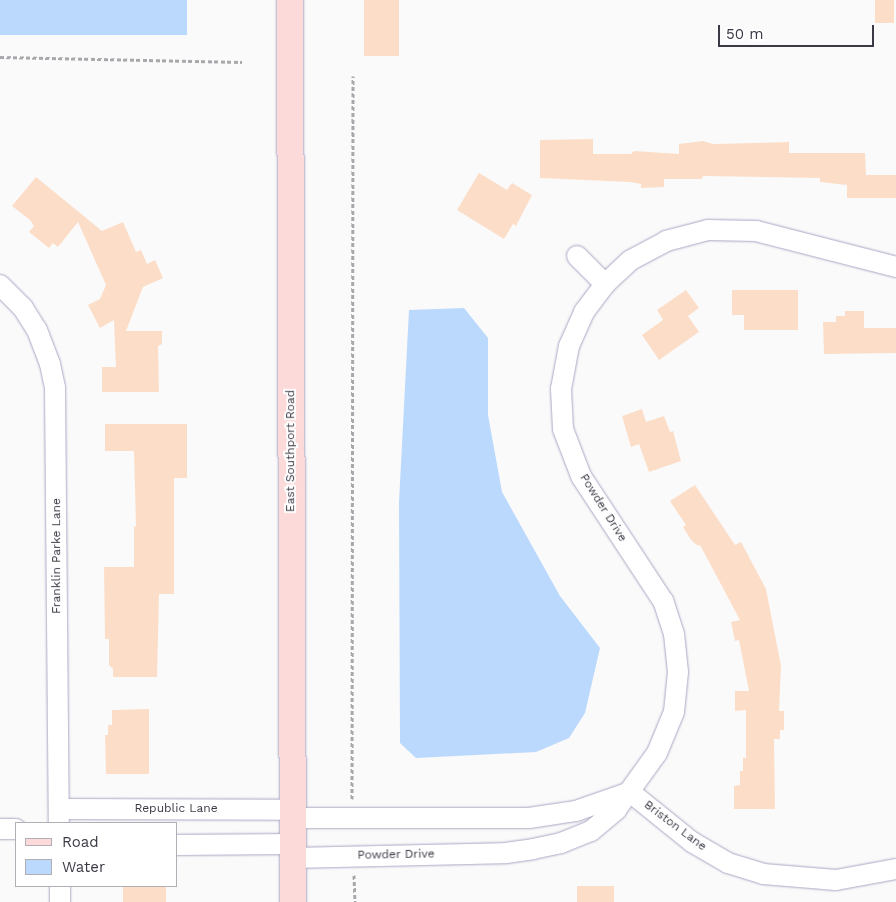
<!DOCTYPE html>
<style>
body{margin:0}
#map{position:relative;width:896px;height:902px;overflow:hidden;background:#fafafa;font-family:"Work Sans",sans-serif}
div>[style]{position:absolute}
.water>*{inset:0;background:#bbd9fd;transform-origin:0 0}
.building>*{inset:0;background:#fcdec8;transform-origin:0 0}
.path>*{height:3px;margin-top:-1.5px;transform-origin:0;background:repeating-linear-gradient(90deg,#a9a7ac 0 4px,transparent 0 6.5px)}
.roads{filter:drop-shadow(0 0 1px #ada5c4) drop-shadow(0 0 1px #ada5c4)}
.minor>*{height:20px;margin:-10px;padding:0 10px;transform-origin:10px;border-radius:10px;background:#fff}
.major>*{height:26px;margin:-13px;padding:0 13px;transform-origin:13px;border-radius:13px;background:#fbdad9}
span{translate:-50% -50%;white-space:nowrap;text-align:center;line-height:1.15;-webkit-text-stroke:4px #fff;paint-order:stroke}
.street-label{font-size:12px;color:#3c3845}
.legend{position:absolute;left:15px;top:822px;width:162px;height:65px;box-sizing:border-box;background:#fff;border:1px solid #b1afb5;margin:0;padding:6px 9px;list-style:none;font-size:15px;color:#3c3845}
.legend li{display:flex;align-items:center;gap:10px;height:25px}
.legend b{width:25px;border:1px solid #b1afb5}
.scale{position:absolute;left:718px;top:25px;width:156px;height:22px;box-sizing:border-box;border:2px solid #3c3845;border-top:0;padding-left:6px;font-size:15px;line-height:18px;white-space:nowrap;color:#3c3845;-webkit-text-stroke:4px #fff;paint-order:stroke}
</style>
<div id="map">
<div class="water">
<div style="left:0;top:0;width:187px;height:35px"></div>
<div style="clip-path:polygon(464px 308px,488px 338px,488px 415px,502px 492px,560px 596px,600px 648px,585px 713px,569px 738px,536px 752px,416px 758px,400px 743px,399px 502px,409px 310px)"></div>
</div>
<div class="building">
<div style="left:364px;top:0;width:35px;height:56px"></div>
<div style="left:875px;top:0;width:19px;height:23px"></div>
<div style="clip-path:polygon(593px 139px,593px 154px,631px 154px,634px 151px,679px 154px,679px 144px,703px 141px,713px 144px,789px 142px,789px 153px,865px 153px,866px 175px,896px 175px,896px 198px,847px 198px,847px 185px,820px 182px,820px 178px,703px 176px,702px 179px,664px 179px,664px 187px,641px 188px,641px 184px,630px 182px,540px 178px,540px 140px)"></div>
<div style="clip-path:polygon(479px 173px,507px 190px,512px 183px,532px 195px,516px 226px,513px 224px,504px 239px,457px 210px)"></div>
<div style="clip-path:polygon(36px 177px,102px 231px,123px 222px,136px 252px,141px 250px,147px 264px,155px 260px,163px 278px,143px 287px,126px 331px,162px 331px,162px 344px,158px 346px,159px 392px,102px 392px,102px 367px,116px 367px,114px 320px,100px 328px,88px 305px,100px 299px,106px 285px,78px 222px,58px 247px,53px 243px,49px 248px,29px 232px,34px 226px,30px 220px,12px 206px)"></div>
<div style="clip-path:polygon(686px 290px,699px 308px,688px 316px,699px 332px,659px 360px,642px 335px,663px 320px,657px 310px)"></div>
<div style="clip-path:polygon(732px 290px,798px 290px,798px 330px,744px 330px,744px 315px,732px 315px)"></div>
<div style="clip-path:polygon(845px 311px,864px 311px,864px 328px,896px 328px,896px 353px,824px 354px,823px 322px,836px 322px,836px 316px,845px 316px)"></div>
<div style="clip-path:polygon(642px 409px,646px 422px,664px 416px,670px 432px,673px 431px,681px 461px,649px 472px,639px 444px,631px 447px,622px 416px)"></div>
<div style="clip-path:polygon(105px 424px,187px 424px,187px 478px,174px 478px,174px 594px,159px 594px,157px 677px,113px 677px,113px 669px,109px 665px,109px 639px,105px 639px,104px 567px,134px 567px,134px 527px,136px 526px,134px 451px,105px 451px)"></div>
<div style="clip-path:polygon(695px 485px,735px 545px,741px 542px,766px 589px,781px 666px,779px 711px,784px 711px,784px 730px,780px 730px,780px 739px,774px 739px,775px 809px,734px 809px,734px 786px,740px 785px,740px 771px,743px 771px,743px 758px,746px 758px,746px 710px,735px 711px,735px 691px,749px 691px,739px 640px,735px 641px,731px 622px,740px 620px,700px 545px,698px 546px,691px 540px,683px 527px,686px 525px,670px 501px)"></div>
<div style="clip-path:polygon(149px 709px,149px 774px,106px 774px,105px 735px,108px 735px,108px 725px,112px 725px,112px 710px)"></div>
<div style="left:123px;top:886px;width:43px;height:16px"></div>
<div style="left:577px;top:886px;width:37px;height:16px"></div>
</div>
<div class="path">
<div style="left:0;top:57px;width:242px;rotate:1.2deg"></div>
<div style="left:352px;top:799px;width:723px;rotate:-89.92deg"></div>
<div style="left:354px;top:875px;width:27px;rotate:88deg"></div>
</div>
<div class="roads">
<div class="minor">
<div style="left:577px;top:256px;width:40px;rotate:45deg"></div>
<div style="left:0;top:285px;width:33px;rotate:45deg"></div>
<div style="left:23px;top:308px;width:26px;rotate:58deg"></div>
<div style="left:37px;top:330px;width:36px;rotate:69deg"></div>
<div style="left:50px;top:364px;width:25px;rotate:78deg"></div>
<div style="left:55px;top:388px;width:435px;rotate:89.5deg"></div>
<div style="left:630px;top:792px;width:80px;rotate:38.9deg"></div>
<div style="left:692px;top:842px;width:42px;rotate:30.3deg"></div>
<div style="left:728px;top:863px;width:37px;rotate:17deg"></div>
<div style="left:763px;top:874px;width:73px;rotate:4.7deg"></div>
<div style="left:836px;top:880px;width:61px;rotate:-10.4deg"></div>
<div style="left:59px;top:809px;width:233px;rotate:0.2deg"></div>
<div style="left:292px;top:818px;width:237px"></div>
<div style="left:529px;top:818px;width:48px;rotate:-8.5deg"></div>
<div style="left:576px;top:811px;width:57px;rotate:-19.4deg"></div>
<div style="left:0;top:829px;width:16px"></div>
<div style="left:176px;top:845px;width:116px;rotate:-0.5deg"></div>
<div style="left:292px;top:858px;width:214px;rotate:-1.3deg"></div>
<div style="left:506px;top:853px;width:27px;rotate:-8deg"></div>
<div style="left:533px;top:849px;width:29px;rotate:-12deg"></div>
<div style="left:561px;top:843px;width:32px;rotate:-22deg"></div>
<div style="left:591px;top:831px;width:33px;rotate:-40deg"></div>
<div style="left:616px;top:810px;width:70px;rotate:-54.3deg"></div>
<div style="left:657px;top:753px;width:44px;rotate:-67.5deg"></div>
<div style="left:674px;top:712px;width:40px;rotate:-84.3deg"></div>
<div style="left:678px;top:672px;width:38px;rotate:-96deg"></div>
<div style="left:674px;top:634px;width:35px;rotate:-108deg"></div>
<div style="left:663px;top:601px;width:149px;rotate:-123.3deg"></div>
<div style="left:581px;top:476px;width:50px;rotate:-111deg"></div>
<div style="left:563px;top:429px;width:40px;rotate:-92.9deg"></div>
<div style="left:561px;top:389px;width:44px;rotate:-79.5deg"></div>
<div style="left:569px;top:346px;width:37px;rotate:-66deg"></div>
<div style="left:584px;top:312px;width:35px;rotate:-53deg"></div>
<div style="left:605px;top:284px;width:35px;rotate:-43deg"></div>
<div style="left:631px;top:260px;width:40px;rotate:-28deg"></div>
<div style="left:666px;top:241px;width:43px;rotate:-14.7deg"></div>
<div style="left:708px;top:230px;width:48px;rotate:1.2deg"></div>
<div style="left:756px;top:231px;width:145px;rotate:14.4deg"></div>
<div style="left:60px;top:886px;width:16px;rotate:90deg"></div>
</div>
<div class="major">
<div style="left:290px;top:0;width:902px;rotate:89.81deg"></div>
</div>
</div>
<div class="street-label">
<span style="left:291px;top:451px;rotate:-90deg">East Southport Road</span>
<span style="left:603px;top:508px;rotate:58deg">Powder Drive</span>
<span style="left:57px;top:556px;rotate:-90deg">Franklin Parke Lane</span>
<span style="left:176px;top:809px">Republic Lane</span>
<span style="left:675px;top:826px;rotate:37deg">Briston Lane</span>
<span style="left:396px;top:855px;rotate:-1deg">Powder Drive</span>
</div>
<ul class="legend">
<li><b style="height:6px;background:#fbdad9"></b>Road</li>
<li><b style="height:14px;background:#bbd9fd"></b>Water</li>
</ul>
<div class="scale">50 m</div>
</div>
